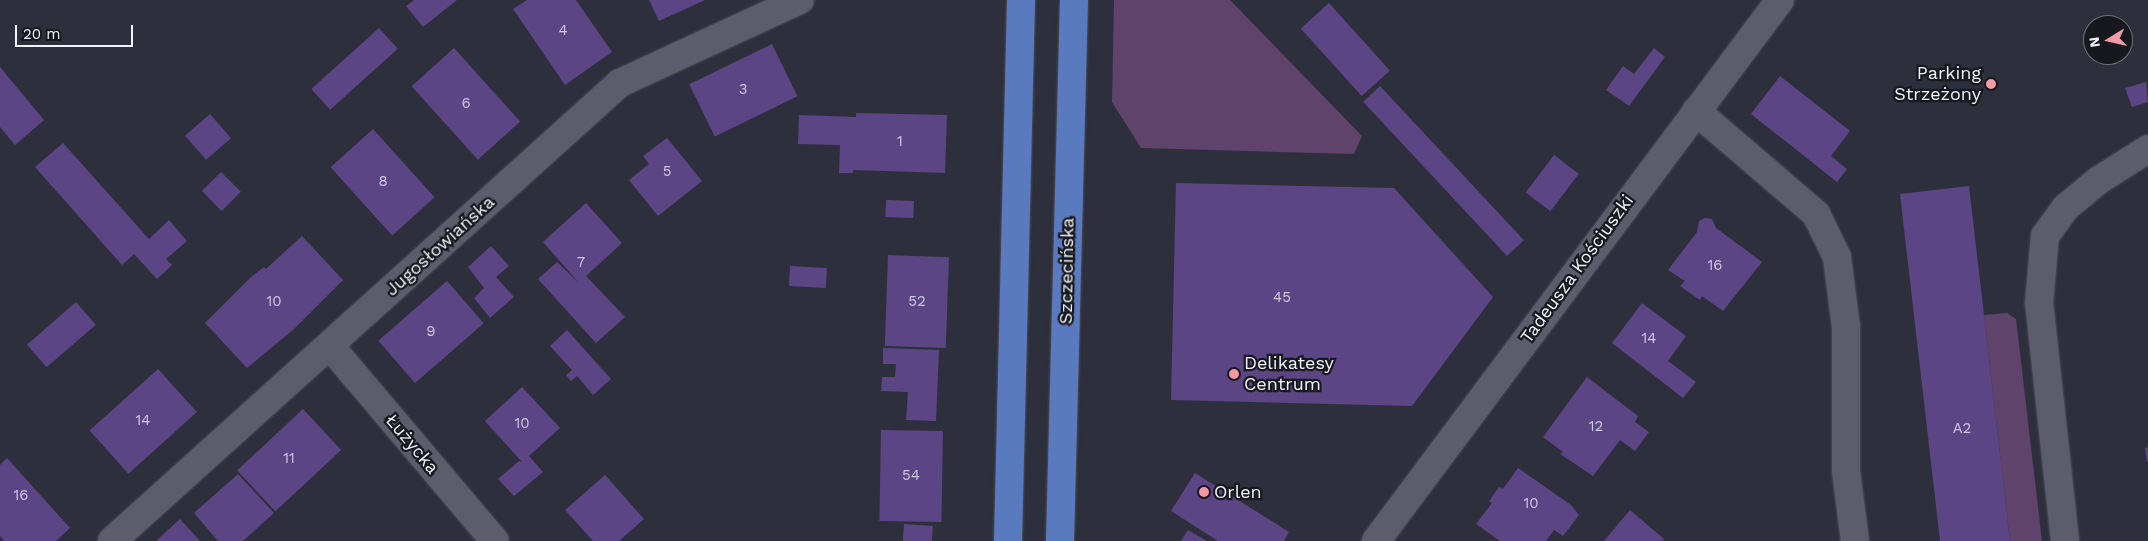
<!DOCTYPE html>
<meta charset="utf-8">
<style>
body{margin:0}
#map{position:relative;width:2148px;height:541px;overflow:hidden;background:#2e2f3c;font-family:"Work Sans",sans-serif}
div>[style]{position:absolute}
.green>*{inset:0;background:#5f436a}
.building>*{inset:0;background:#5c4585;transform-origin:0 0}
.roads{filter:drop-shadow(0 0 1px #4b4c57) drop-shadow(0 0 1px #4b4c57)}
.minor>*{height:28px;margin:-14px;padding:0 14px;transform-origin:14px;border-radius:14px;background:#5b5d6c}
.major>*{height:28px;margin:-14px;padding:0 14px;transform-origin:14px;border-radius:14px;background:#597abf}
.dots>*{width:14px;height:14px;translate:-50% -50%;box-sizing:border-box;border:2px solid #17181e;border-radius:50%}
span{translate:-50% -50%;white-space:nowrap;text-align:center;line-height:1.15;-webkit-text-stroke:4.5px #17181e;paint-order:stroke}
.number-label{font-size:15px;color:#ccc8de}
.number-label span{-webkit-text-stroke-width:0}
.poi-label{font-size:18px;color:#f2f3fc}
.right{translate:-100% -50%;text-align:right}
.left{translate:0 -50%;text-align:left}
.street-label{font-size:18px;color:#f2f3fc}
.north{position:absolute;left:2083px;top:15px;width:50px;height:50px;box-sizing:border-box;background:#17181e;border:1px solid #6f7077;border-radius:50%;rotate:261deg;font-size:14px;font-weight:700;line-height:20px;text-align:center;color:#f2f3fc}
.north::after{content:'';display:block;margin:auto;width:18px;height:22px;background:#f49aa6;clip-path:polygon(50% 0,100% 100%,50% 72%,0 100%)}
.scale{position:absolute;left:15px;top:25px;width:118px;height:22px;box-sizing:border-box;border:2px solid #f2f3fc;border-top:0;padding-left:6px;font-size:15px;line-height:18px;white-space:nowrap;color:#f2f3fc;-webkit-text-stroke:4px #17181e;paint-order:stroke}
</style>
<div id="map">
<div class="green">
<div style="clip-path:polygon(1114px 0,1230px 0,1362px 136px,1354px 154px,1141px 148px,1112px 102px)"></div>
<div style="clip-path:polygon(2007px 313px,2016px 319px,2042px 541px,2010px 541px,1984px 315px)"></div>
</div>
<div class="building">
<div style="clip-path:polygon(414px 0,457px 0,423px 27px,406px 6px)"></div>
<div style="clip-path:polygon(527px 0,576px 0,612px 52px,565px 85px,513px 9px)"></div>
<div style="clip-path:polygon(649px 0,705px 0,659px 21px)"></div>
<div style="left:1329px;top:3px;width:91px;height:38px;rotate:48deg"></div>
<div style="left:379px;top:28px;width:28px;height:91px;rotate:48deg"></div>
<div style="left:772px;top:44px;width:58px;height:92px;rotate:64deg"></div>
<div style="left:454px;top:48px;width:99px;height:57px;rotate:48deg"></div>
<div style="clip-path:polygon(1654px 48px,1665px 57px,1629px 106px,1606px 90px,1623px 66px,1634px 74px)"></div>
<div style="clip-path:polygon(0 67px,44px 120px,15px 145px,0 127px)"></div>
<div style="clip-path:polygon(1780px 76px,1850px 131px,1831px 156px,1847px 169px,1837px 182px,1751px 114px)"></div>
<div style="clip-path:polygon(2146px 82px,2148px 102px,2132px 107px,2125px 88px)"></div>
<div style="left:1380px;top:86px;width:211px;height:23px;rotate:47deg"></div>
<div style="clip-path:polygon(856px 113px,947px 115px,945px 173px,853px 170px,853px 173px,839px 173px,840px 145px,798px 144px,799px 115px,856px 117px)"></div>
<div style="left:210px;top:114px;width:32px;height:33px;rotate:49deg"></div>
<div style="left:373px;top:129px;width:92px;height:57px;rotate:48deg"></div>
<div style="clip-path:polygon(667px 138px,702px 181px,658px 216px,629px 180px,649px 164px,643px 156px)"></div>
<div style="clip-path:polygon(63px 143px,149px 239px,169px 220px,187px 241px,166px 259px,172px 265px,157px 279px,134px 254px,122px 265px,35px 167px)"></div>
<div style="left:1554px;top:155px;width:31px;height:47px;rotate:37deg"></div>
<div style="left:221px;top:172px;width:28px;height:27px;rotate:45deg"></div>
<div style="clip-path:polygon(1176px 183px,1394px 188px,1493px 297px,1412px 406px,1171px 400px)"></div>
<div style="clip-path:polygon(1969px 186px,1984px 315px,2010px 541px,1940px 541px,1900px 194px)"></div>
<div style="left:886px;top:200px;width:28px;height:17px;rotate:2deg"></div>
<div style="clip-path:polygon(586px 203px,622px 243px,586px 276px,625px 317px,596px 343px,538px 279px,557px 262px,579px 283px,543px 242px)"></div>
<div style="clip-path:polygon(1705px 218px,1712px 219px,1716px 228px,1762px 262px,1723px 311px,1702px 296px,1700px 300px,1680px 286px,1685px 281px,1668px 270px,1697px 232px,1699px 221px)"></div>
<div style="clip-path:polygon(302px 236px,343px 280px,294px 329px,247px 368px,205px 323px,251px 277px,264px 267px,266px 269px)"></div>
<div style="clip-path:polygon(491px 246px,509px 266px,496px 277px,514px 297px,490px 318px,474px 298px,484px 288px,468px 267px)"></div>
<div style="left:888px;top:255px;width:61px;height:91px;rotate:2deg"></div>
<div style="left:790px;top:266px;width:37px;height:20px;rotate:3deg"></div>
<div style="left:447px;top:281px;width:56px;height:91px;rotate:49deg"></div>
<div style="left:76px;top:302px;width:30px;height:65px;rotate:49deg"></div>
<div style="clip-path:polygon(1642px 303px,1686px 336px,1668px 361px,1696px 382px,1683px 398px,1612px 343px)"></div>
<div style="clip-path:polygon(567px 330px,611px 379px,593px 395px,577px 376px,571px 381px,566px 375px,572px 370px,550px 346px)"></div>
<div style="clip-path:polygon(883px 348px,939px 350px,936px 421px,906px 420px,908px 392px,881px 391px,882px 377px,895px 377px,896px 364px,883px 364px)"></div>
<div style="left:158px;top:369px;width:58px;height:92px;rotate:48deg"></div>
<div style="clip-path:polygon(1587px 377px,1638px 416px,1635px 422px,1649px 432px,1635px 451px,1620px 440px,1593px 476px,1560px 454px,1563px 452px,1543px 437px)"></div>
<div style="clip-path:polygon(522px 387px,560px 428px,529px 456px,543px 472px,514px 496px,498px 479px,519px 461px,522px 462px,485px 421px)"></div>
<div style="left:303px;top:409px;width:56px;height:90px;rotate:47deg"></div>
<div style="left:881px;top:430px;width:62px;height:91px;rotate:1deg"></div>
<div style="clip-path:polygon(2148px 447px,2148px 462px,2147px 462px,2145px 448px)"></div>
<div style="clip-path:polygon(7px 458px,70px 528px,56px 541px,4px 541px,0 536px,0 465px)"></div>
<div style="clip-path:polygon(1518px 468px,1571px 505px,1579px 515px,1563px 536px,1554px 530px,1546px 541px,1500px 541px,1476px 524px,1492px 503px,1489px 501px,1499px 487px,1503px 489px)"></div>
<div style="clip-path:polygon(1195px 473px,1289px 532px,1284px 541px,1218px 541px,1171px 511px)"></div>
<div style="clip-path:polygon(238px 474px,274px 513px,243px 541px,218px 541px,194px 513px)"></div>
<div style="clip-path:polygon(605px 475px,644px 519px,619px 541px,593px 541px,565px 510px)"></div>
<div style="clip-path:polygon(1630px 510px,1664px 539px,1662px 541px,1604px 541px)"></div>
<div style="clip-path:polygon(180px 519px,200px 541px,156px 541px)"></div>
<div style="left:904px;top:524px;width:29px;height:17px;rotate:4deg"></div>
<div style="clip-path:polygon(1188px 530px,1207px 541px,1181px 541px)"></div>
</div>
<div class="roads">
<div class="minor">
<div style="left:1696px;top:111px;width:158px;rotate:40.6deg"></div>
<div style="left:1816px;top:214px;width:48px;rotate:64deg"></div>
<div style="left:1837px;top:257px;width:71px;rotate:82.7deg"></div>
<div style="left:1846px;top:327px;width:144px;rotate:90deg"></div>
<div style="left:1846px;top:471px;width:71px;rotate:82.7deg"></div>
<div style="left:330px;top:346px;width:255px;rotate:49.8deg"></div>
<div style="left:112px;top:541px;width:684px;rotate:-42.04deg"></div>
<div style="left:620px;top:83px;width:198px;rotate:-24.8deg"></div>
<div style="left:1376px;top:541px;width:675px;rotate:-53.25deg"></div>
<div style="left:2065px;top:541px;width:239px;rotate:-96.2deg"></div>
<div style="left:2039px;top:303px;width:67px;rotate:-84.9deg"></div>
<div style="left:2045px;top:236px;width:34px;rotate:-54deg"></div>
<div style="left:2065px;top:208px;width:44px;rotate:-39.5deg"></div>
<div style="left:2099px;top:180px;width:58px;rotate:-32.3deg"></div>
</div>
<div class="major">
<div style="left:1008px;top:541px;width:541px;rotate:-88.62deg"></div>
<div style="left:1060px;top:541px;width:541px;rotate:-88.52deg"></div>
</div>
</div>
<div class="dots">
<div style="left:1991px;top:84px;background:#f49aa6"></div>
<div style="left:1234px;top:374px;background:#f49aa6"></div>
<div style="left:1204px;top:492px;background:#f49aa6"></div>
</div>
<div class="number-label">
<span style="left:563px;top:31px">4</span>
<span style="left:743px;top:90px">3</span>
<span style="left:466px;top:104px">6</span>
<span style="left:900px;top:142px">1</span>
<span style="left:667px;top:172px">5</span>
<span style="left:383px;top:182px">8</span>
<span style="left:581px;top:263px">7</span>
<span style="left:1715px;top:266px">16</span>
<span style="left:1282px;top:298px">45</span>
<span style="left:274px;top:302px">10</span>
<span style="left:917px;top:302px">52</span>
<span style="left:431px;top:332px">9</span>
<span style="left:1649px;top:339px">14</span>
<span style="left:143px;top:421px">14</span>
<span style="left:522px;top:424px">10</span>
<span style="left:1596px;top:427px">12</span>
<span style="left:1962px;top:429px">A2</span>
<span style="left:289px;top:459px">11</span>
<span style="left:911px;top:476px">54</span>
<span style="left:21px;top:496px">16</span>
<span style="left:1531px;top:504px">10</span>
</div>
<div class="poi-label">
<span class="right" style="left:1981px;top:84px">Parking<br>Strzeżony</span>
<span class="left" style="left:1244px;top:374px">Delikatesy<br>Centrum</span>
<span class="left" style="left:1214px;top:492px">Orlen</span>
</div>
<div class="street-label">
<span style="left:440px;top:246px;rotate:-42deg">Jugosłowiańska</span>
<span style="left:1577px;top:269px;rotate:-54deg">Tadeusza Kościuszki</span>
<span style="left:1067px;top:271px;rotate:-89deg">Szczecińska</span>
<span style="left:412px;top:444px;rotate:50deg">Łużycka</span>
</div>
<div class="north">N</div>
<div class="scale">20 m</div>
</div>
